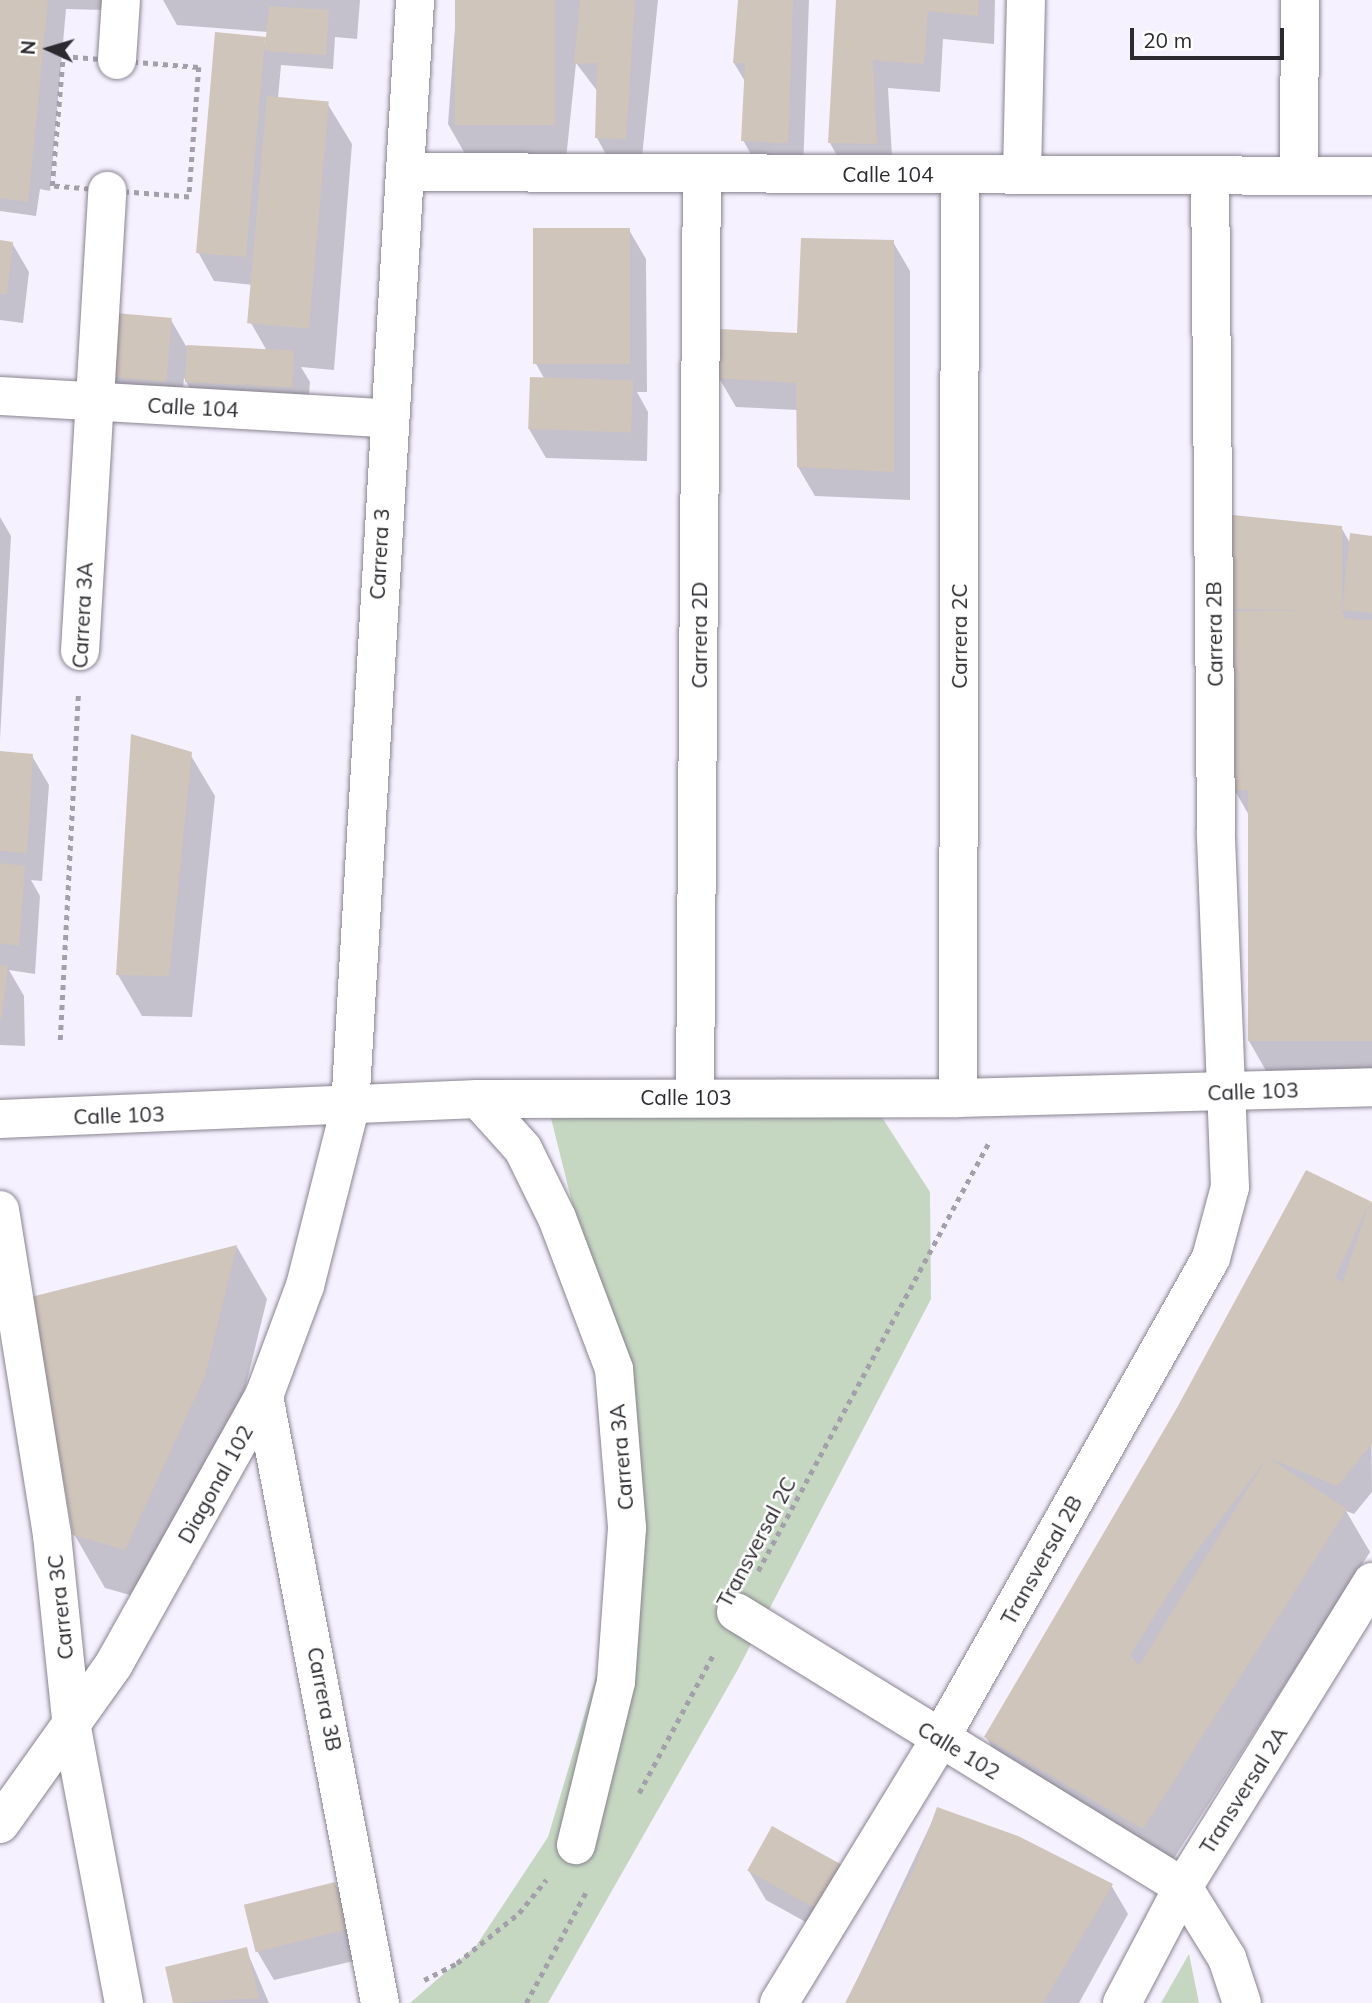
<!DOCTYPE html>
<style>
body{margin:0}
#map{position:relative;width:1372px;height:2003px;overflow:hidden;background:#f6f1ff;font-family:Mulish,sans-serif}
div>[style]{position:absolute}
.green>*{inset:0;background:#c5d7c1}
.shadow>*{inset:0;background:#0003}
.building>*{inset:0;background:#d0c5ba;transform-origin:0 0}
.path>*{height:4.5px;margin-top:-2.25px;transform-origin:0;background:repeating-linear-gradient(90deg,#a4a0ab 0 5px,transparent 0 10px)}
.roads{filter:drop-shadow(0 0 2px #898490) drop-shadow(0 0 2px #898490)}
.minor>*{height:38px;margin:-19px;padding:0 19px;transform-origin:19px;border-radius:19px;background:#fff}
span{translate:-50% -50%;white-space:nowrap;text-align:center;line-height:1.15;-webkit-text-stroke:5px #fff;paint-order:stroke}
.street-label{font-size:21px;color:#2c292f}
.north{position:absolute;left:14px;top:14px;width:70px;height:70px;-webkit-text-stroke:5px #fff;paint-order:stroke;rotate:274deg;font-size:19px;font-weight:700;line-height:28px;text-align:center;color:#2c292f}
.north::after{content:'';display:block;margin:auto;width:24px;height:32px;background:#2c292f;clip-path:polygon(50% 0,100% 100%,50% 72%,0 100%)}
.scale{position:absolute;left:1130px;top:28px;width:154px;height:32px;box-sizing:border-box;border:4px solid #2c292f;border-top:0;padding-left:9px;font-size:21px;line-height:24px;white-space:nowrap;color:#2c292f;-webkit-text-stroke:5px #fff;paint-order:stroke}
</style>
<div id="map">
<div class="green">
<div style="clip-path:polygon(547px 1102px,876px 1108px,930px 1192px,931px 1299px,737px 1671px,548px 2003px,410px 2003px,476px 1946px,548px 1837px,614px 1616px,594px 1291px)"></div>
<div style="clip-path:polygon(1189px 1954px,1199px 2003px,1161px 2003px)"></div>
</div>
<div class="shadow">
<div style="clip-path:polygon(0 0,105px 0,104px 10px,66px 9px,50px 191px,40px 189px,36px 216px,0 211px)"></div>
<div style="clip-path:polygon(163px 0,360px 0,357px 39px,335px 37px,333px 69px,281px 65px,278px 98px,327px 103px,352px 144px,334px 370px,301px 367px,310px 382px,307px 417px,203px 411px,184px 378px,181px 411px,128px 406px,111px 377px,171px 320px,186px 346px,267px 351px,251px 323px,254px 285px,214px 281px,198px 252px,268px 32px,177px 25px)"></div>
<div style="clip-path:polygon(457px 0,658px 0,641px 167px,613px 167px,597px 138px,598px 92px,576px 63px,565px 169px,472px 166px,448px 124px)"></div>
<div style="clip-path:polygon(740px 0,809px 0,803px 172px,759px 169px,743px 140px,746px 83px,734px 63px)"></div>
<div style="clip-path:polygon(837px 0,995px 0,994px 44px,943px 39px,940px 92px,888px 88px,893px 173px,846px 172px,830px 143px)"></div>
<div style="clip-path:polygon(629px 230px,646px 259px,647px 392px,637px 392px,648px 412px,647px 461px,546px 458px,529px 429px,545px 380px,535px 362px)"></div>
<div style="clip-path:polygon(0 242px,12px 243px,29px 272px,23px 323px,0 320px)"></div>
<div style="clip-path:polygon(893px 242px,910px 271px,910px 500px,815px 496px,798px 467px,798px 410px,736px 407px,719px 378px,799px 335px)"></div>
<div style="clip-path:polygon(0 517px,11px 536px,0 739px)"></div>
<div style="clip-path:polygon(1341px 527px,1350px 543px,1372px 537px,1372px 1083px,1273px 1083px,1249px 1041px,1250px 817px,1234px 789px,1236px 677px,1221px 651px,1226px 609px)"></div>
<div style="clip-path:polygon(0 753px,32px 756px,49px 785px,42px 881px,31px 880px,40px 896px,35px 974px,9px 970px,24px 996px,25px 1046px,0 1045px)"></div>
<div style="clip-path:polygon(190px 754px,215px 796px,192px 1017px,142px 1016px,118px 975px)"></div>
<div style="clip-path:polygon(1369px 1203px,1372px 1492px,1354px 1514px,1346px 1511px,1370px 1552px,1167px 1869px,1003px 1766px,986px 1737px)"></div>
<div style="clip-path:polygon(237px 1247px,267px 1299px,235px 1430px,155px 1602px,105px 1588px,74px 1534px,33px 1299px)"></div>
<div style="clip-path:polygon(938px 1809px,1111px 1885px,1128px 1914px,1079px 2003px,846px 2003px)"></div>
<div style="clip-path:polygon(749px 1871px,864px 1898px,840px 1941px,766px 1900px)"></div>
<div style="clip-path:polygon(335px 1884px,351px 1913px,362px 1959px,274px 1980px,257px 1951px)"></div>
<div style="clip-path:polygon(246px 1949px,269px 2003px,175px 2003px,167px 1968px)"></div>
</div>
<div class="building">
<div style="clip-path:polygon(0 0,48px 0,28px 202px,0 198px)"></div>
<div style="left:455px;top:0;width:100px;height:125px"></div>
<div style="clip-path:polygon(580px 0,635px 0,626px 139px,595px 138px,597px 63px,574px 64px)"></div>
<div style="clip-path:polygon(738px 0,793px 0,788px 143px,741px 141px,745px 63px,733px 63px)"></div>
<div style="clip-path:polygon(836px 0,979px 0,978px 16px,928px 11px,924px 64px,873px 60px,877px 144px,828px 143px)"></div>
<div style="clip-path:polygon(269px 6px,329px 10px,326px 55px,265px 51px,265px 39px,246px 257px,196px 253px,215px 32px,266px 37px)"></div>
<div style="left:267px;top:96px;width:62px;height:228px;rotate:5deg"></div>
<div style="left:630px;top:228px;width:136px;height:97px;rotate:90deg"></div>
<div style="clip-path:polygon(801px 238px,894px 240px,894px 472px,797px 467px,796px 383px,717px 378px,720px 329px,797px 333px)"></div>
<div style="clip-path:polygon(0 240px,13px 242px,7px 294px,0 294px)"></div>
<div style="left:116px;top:313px;width:56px;height:64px;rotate:5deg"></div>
<div style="left:187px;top:345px;width:107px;height:37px;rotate:3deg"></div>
<div style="left:530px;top:377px;width:103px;height:52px;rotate:2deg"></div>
<div style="clip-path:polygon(1223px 514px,1342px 526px,1342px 610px,1350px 533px,1372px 536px,1372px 613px,1342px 610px,1345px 619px,1372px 620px,1372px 1041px,1248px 1041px,1248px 790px,1232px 790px,1235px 652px,1219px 652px,1221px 612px,1310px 610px,1224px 609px)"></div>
<div style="clip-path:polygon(131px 734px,192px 752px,169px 976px,116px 975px)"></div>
<div style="clip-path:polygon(0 751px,33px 754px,27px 853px,0 851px)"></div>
<div style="clip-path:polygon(0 863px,25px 866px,19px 946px,0 943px)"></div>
<div style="left:0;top:965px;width:8px;height:53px;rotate:7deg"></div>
<div style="clip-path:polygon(evenodd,1306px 1170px,1372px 1202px,1372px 1444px,1337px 1486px,1267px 1457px,1347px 1509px,1143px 1829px,984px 1737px,1178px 1406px,1306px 1170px,1370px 1201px,1343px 1282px,1335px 1278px,1370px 1201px,1306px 1170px,1265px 1460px,1265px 1461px,1139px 1666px,1130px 1655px,1185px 1567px,1265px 1460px)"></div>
<div style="clip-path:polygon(237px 1245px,205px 1376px,125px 1550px,73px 1535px,31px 1297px)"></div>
<div style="clip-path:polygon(937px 1807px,1018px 1836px,1113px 1884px,1043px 2003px,845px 2003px,916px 1865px)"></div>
<div style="left:772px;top:1826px;width:88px;height:51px;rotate:29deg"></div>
<div style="left:335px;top:1882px;width:49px;height:94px;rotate:76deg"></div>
<div style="clip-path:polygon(247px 1947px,259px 1998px,173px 2003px,165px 1967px)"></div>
</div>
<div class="path">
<div style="left:63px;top:56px;width:136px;rotate:4.6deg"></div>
<div style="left:199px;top:67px;width:130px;rotate:94.4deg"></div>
<div style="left:189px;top:197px;width:137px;rotate:-175.4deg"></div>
<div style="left:52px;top:186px;width:130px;rotate:-85.2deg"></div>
<div style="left:60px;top:1040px;width:346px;rotate:-87deg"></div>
<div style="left:758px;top:1571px;width:485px;rotate:-61.7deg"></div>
<div style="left:639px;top:1793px;width:159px;rotate:-61.8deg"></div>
<div style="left:424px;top:1980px;width:37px;rotate:-27deg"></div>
<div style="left:457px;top:1963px;width:80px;rotate:-38.9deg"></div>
<div style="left:519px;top:1913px;width:43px;rotate:-50.7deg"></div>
<div style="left:526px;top:2003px;width:128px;rotate:-61.6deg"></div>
</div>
<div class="roads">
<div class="minor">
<div style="left:117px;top:60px;width:60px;rotate:-86.2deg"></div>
<div style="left:405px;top:172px;width:967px;rotate:0.24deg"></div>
<div style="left:1022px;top:174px;width:174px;rotate:-88.7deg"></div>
<div style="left:1299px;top:176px;width:176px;rotate:-89.7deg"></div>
<div style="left:0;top:396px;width:388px;rotate:3.3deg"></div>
<div style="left:80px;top:651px;width:461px;rotate:-86.6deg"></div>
<div style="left:695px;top:1096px;width:923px;rotate:-89.57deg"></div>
<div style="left:958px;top:1098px;width:924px;rotate:-89.88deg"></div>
<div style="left:478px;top:1099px;width:67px;rotate:48deg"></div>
<div style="left:523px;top:1149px;width:77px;rotate:63.8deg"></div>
<div style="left:557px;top:1218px;width:161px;rotate:69.3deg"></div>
<div style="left:614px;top:1369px;width:160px;rotate:85.3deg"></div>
<div style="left:627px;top:1528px;width:154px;rotate:94.1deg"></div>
<div style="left:616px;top:1682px;width:168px;rotate:103.8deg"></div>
<div style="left:0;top:1119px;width:478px;rotate:-2.4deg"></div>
<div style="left:478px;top:1099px;width:480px;rotate:-0.1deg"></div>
<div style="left:958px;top:1098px;width:414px;rotate:-1.5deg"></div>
<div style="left:0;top:1210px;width:329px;rotate:80.9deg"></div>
<div style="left:52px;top:1535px;width:194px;rotate:84.1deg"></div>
<div style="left:72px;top:1728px;width:280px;rotate:79.3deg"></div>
<div style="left:264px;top:1396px;width:618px;rotate:79.18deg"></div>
<div style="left:736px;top:1612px;width:525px;rotate:31.6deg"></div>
<div style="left:1183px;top:1887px;width:84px;rotate:58.2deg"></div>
<div style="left:1227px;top:1958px;width:47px;rotate:71.6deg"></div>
<div style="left:0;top:1824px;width:196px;rotate:-54.5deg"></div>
<div style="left:114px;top:1664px;width:307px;rotate:-60.8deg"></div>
<div style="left:264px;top:1396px;width:117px;rotate:-69.6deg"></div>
<div style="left:305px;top:1286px;width:184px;rotate:-75.8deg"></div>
<div style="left:350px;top:1108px;width:1110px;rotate:-86.64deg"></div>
<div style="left:779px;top:2003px;width:309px;rotate:-58.6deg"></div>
<div style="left:940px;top:1739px;width:552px;rotate:-60.6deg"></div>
<div style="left:1211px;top:1258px;width:73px;rotate:-75deg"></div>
<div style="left:1230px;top:1187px;width:356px;rotate:-92.3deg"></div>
<div style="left:1216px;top:831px;width:656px;rotate:-90.52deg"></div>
<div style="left:1122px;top:2003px;width:131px;rotate:-62.3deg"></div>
<div style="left:1183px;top:1887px;width:359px;rotate:-58.2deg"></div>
</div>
</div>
<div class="street-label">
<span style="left:888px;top:174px">Calle 104</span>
<span style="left:193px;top:407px;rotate:3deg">Calle 104</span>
<span style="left:379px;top:554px;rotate:-87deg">Carrera 3</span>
<span style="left:82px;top:615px;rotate:-87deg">Carrera 3A</span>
<span style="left:1214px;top:634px;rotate:-91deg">Carrera 2B</span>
<span style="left:699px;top:635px;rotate:-90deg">Carrera 2D</span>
<span style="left:959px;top:636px;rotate:-90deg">Carrera 2C</span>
<span style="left:1253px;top:1091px;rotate:-2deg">Calle 103</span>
<span style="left:686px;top:1097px">Calle 103</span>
<span style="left:119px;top:1115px;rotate:-2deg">Calle 103</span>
<span style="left:621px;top:1457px;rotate:-95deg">Carrera 3A</span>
<span style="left:215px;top:1484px;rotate:-61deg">Diagonal 102</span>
<span style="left:756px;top:1542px;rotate:-62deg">Transversal 2C</span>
<span style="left:1041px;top:1560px;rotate:-61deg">Transversal 2B</span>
<span style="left:60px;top:1607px;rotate:-96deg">Carrera 3C</span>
<span style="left:325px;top:1699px;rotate:79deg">Carrera 3B</span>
<span style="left:959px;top:1750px;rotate:31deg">Calle 102</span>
<span style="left:1243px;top:1790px;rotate:-58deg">Transversal 2A</span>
</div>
<div class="north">N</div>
<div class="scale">20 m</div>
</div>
